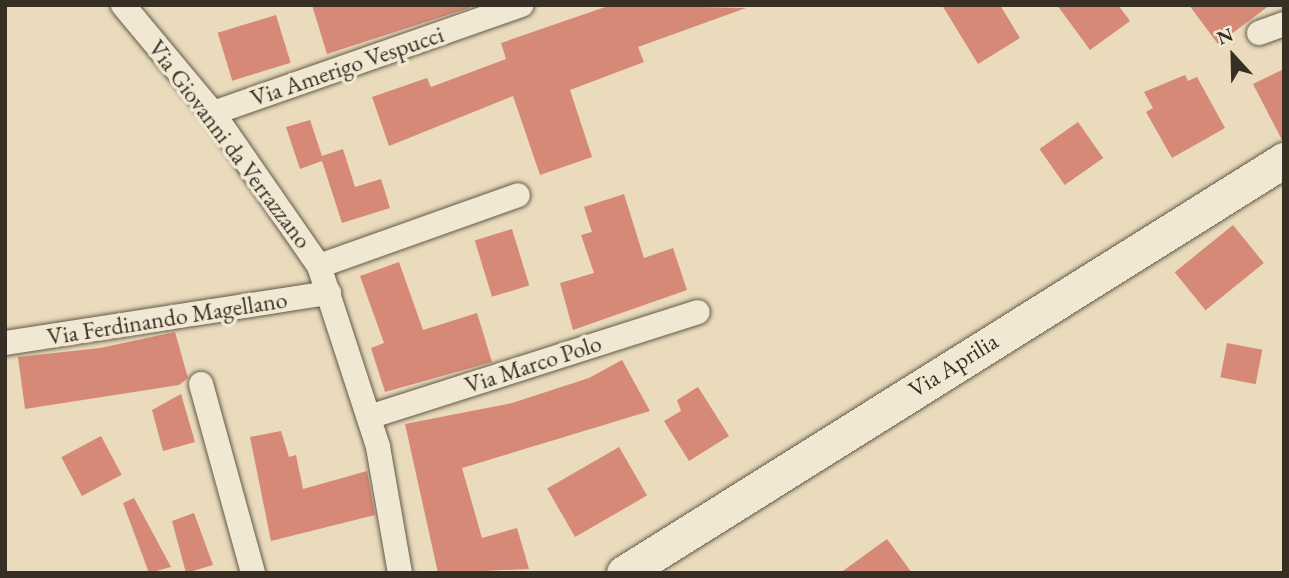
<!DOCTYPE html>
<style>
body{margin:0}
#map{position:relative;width:1289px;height:578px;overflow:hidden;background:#e9dbbc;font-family:"EB Garamond",serif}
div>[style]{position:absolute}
.building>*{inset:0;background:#d68977;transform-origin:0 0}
.roads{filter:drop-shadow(0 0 2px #64594a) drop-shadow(0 0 2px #64594a)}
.street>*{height:24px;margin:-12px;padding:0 12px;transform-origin:12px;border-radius:12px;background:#f1e8d3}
.secondary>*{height:35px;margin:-17.5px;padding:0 17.5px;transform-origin:17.5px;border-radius:17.5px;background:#f1e8d3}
span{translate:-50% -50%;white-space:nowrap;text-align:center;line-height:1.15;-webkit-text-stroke:7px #f1e8d3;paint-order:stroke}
.street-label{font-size:24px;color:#372e24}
.frame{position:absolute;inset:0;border:7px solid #372e24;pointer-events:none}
.north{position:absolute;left:1198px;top:21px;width:70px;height:70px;-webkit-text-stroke:5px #f1e8d3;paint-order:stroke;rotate:338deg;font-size:19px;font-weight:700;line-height:28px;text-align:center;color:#372e24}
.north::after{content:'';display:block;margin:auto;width:24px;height:32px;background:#372e24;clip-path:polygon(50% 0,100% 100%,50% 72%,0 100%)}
</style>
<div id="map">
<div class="building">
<div style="clip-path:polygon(312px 5px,469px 5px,469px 8px,327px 54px)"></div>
<div style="clip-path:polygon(611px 5px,746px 8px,638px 47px,644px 62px,570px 90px,592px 157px,540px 175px,513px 96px,389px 146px,372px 97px,427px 78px,431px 87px,506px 59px,501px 43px)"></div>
<div style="clip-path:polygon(942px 5px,1000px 5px,1020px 38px,978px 64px)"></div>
<div style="clip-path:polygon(1057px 5px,1118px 5px,1130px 21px,1090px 50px)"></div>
<div style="clip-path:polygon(1189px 5px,1270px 5px,1218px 44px)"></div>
<div style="left:276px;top:15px;width:50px;height:61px;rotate:73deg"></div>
<div style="clip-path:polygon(1284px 69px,1284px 140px,1282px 140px,1253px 84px)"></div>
<div style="clip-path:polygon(1185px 75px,1188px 81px,1197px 77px,1225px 128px,1172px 158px,1146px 112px,1153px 108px,1144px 92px)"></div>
<div style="clip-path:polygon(310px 120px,322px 156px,343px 149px,355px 187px,381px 179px,390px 208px,342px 223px,322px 161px,300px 169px,286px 127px)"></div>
<div style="left:1078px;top:122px;width:44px;height:47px;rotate:55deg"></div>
<div style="clip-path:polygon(624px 194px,644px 258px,673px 248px,687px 290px,573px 330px,560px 283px,594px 273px,581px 235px,592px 232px,584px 207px)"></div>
<div style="left:1233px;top:225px;width:49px;height:75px;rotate:51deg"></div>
<div style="left:512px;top:229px;width:59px;height:39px;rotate:73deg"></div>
<div style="clip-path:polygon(399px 262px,423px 330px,477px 313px,492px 362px,385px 392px,371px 348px,384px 343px,360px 276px)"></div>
<div style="clip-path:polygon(175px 332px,188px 378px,179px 385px,25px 409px,18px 357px,100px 348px)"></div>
<div style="left:1227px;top:343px;width:36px;height:35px;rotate:11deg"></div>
<div style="clip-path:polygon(622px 360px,650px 411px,462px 468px,482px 538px,517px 528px,529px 569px,438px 573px,405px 424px,512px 403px,589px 378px)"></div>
<div style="clip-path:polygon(698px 387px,729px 436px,689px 461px,664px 421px,681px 411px,677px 400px)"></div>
<div style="clip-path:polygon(181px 394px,195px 442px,163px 451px,152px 410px)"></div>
<div style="clip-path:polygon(281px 431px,289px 457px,296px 455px,303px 489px,367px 471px,375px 515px,271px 541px,250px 437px)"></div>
<div style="left:101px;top:436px;width:44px;height:45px;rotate:62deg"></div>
<div style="left:619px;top:447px;width:56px;height:83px;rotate:60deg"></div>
<div style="clip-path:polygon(134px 498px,171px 567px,149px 573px,123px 503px)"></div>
<div style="clip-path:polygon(194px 513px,213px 565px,186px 573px,172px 521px)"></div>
<div style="clip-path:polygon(887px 539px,912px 573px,840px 573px)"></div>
</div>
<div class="roads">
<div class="street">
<div style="left:123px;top:5px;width:141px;rotate:50.2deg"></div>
<div style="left:213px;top:113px;width:186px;rotate:55.3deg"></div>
<div style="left:319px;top:266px;width:190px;rotate:71.9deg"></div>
<div style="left:378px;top:447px;width:128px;rotate:80.1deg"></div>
<div style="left:1259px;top:33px;width:27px;rotate:-20deg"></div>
<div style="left:213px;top:113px;width:327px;rotate:-19.3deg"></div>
<div style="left:319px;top:266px;width:211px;rotate:-19.6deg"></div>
<div style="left:5px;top:343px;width:328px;rotate:-8.8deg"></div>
<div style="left:201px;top:384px;width:196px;rotate:74.6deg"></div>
<div style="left:369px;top:417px;width:345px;rotate:-17.7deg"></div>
</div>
<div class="secondary">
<div style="left:624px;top:573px;width:779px;rotate:-32.04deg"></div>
</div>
</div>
<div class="street-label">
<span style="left:347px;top:66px;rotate:-19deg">Via Amerigo Vespucci</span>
<span style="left:230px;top:144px;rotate:53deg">Via Giovanni da Verrazzano</span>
<span style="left:167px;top:318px;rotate:-9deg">Via Ferdinando Magellano</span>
<span style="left:533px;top:364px;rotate:-18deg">Via Marco Polo</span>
<span style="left:953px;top:365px;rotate:-32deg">Via Aprilia</span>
</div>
<div class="frame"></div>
<div class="north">N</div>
</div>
